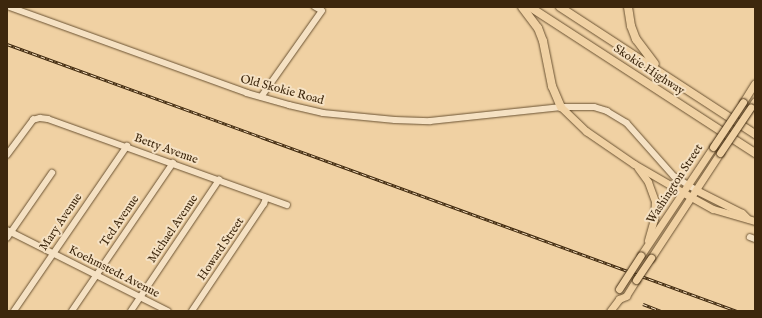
<!DOCTYPE html>
<style>
body{margin:0}
#map{position:relative;width:762px;height:318px;overflow:hidden;background:#f0d1a3;font-family:"IM FELL English",serif}
div>[style]{position:absolute}
.roads{filter:drop-shadow(0 0 1px #6a5232) drop-shadow(0 0 1px #6a5232)}
.minor>*{height:5.5px;margin:-2.75px;padding:0 2.75px;transform-origin:2.75px;border-radius:2.75px;background:#f5e1c3}
.major>*{height:7px;margin:-3.5px;padding:0 3.5px;transform-origin:3.5px;border-radius:3.5px;background:#f0d1a3}
.highway>*{height:8px;margin:-4px;padding:0 4px;transform-origin:4px;border-radius:4px;background:#f0d1a3}
.rail>*{height:3px;margin-top:-1.5px;transform-origin:0;background:repeating-linear-gradient(90deg,#f5e1c3 0 4.5px,#3d270d 0 9px);box-sizing:border-box;border-block:1px solid #3d270d}
.bridges{filter:drop-shadow(0 0 1px #3d270d) drop-shadow(0 0 1px #3d270d)}
.major-bridge>*{height:7px;margin:-3.5px;padding:0 3.5px;transform-origin:3.5px;border-radius:3.5px;background:#f0d1a3}
span{translate:-50% -50%;white-space:nowrap;text-align:center;line-height:1.15;-webkit-text-stroke:4px #f5e1c3;paint-order:stroke}
.street-label{font-size:12px;color:#3d270d}
.frame{position:absolute;inset:0;border:8px solid #3d270d;pointer-events:none}
</style>
<div id="map">
<div class="roads">
<div class="minor">
<div style="left:10px;top:7px;width:252px;rotate:19.9deg"></div>
<div style="left:247px;top:93px;width:44px;rotate:15.9deg"></div>
<div style="left:289px;top:105px;width:35px;rotate:13deg"></div>
<div style="left:323px;top:113px;width:72px;rotate:5.6deg"></div>
<div style="left:395px;top:120px;width:35px;rotate:2deg"></div>
<div style="left:430px;top:121px;width:132px;rotate:-6.1deg"></div>
<div style="left:561px;top:107px;width:33px"></div>
<div style="left:594px;top:107px;width:14px;rotate:17deg"></div>
<div style="left:607px;top:111px;width:23px;rotate:31deg"></div>
<div style="left:627px;top:123px;width:71px;rotate:48.4deg"></div>
<div style="left:674px;top:176px;width:26px;rotate:32deg"></div>
<div style="left:261px;top:97px;width:105px;rotate:-54.7deg"></div>
<div style="left:322px;top:11px;width:8px;rotate:-150deg"></div>
<div style="left:7px;top:155px;width:44px;rotate:-53.4deg"></div>
<div style="left:33px;top:120px;width:7px;rotate:-16deg"></div>
<div style="left:40px;top:118px;width:8px;rotate:7deg"></div>
<div style="left:48px;top:119px;width:254px;rotate:19.8deg"></div>
<div style="left:7px;top:230px;width:180px;rotate:26.7deg"></div>
<div style="left:750px;top:237px;width:5px;rotate:22deg"></div>
<div style="left:7px;top:238px;width:79px;rotate:-55.3deg"></div>
<div style="left:14px;top:311px;width:200px;rotate:-55.6deg"></div>
<div style="left:72px;top:311px;width:179px;rotate:-55.7deg"></div>
<div style="left:131px;top:311px;width:158px;rotate:-56.1deg"></div>
<div style="left:192px;top:311px;width:129px;rotate:-56.1deg"></div>
<div style="left:264px;top:204px;width:6px;rotate:-72deg"></div>
</div>
<div class="major">
<div style="left:743px;top:102px;width:22px;rotate:-58deg"></div>
<div style="left:561px;top:107px;width:35px;rotate:44deg"></div>
<div style="left:586px;top:131px;width:58px;rotate:34.5deg"></div>
<div style="left:634px;top:164px;width:66px;rotate:30.1deg"></div>
<div style="left:691px;top:197px;width:25px;rotate:29deg"></div>
<div style="left:713px;top:209px;width:44px;rotate:15.9deg"></div>
<div style="left:751px;top:107px;width:7px;rotate:-56deg"></div>
<div style="left:638px;top:168px;width:17px;rotate:54deg"></div>
<div style="left:648px;top:182px;width:20px;rotate:70deg"></div>
<div style="left:655px;top:201px;width:18px;rotate:93deg"></div>
<div style="left:654px;top:219px;width:22px;rotate:106deg"></div>
<div style="left:696px;top:190px;width:51px;rotate:26.6deg"></div>
<div style="left:742px;top:213px;width:7px;rotate:45deg"></div>
<div style="left:641px;top:255px;width:130px;rotate:-56.3deg"></div>
<div style="left:651px;top:258px;width:126px;rotate:-56.7deg"></div>
<div style="left:610px;top:311px;width:15px;rotate:-53deg"></div>
<div style="left:619px;top:299px;width:8px;rotate:-23deg"></div>
<div style="left:626px;top:296px;width:19px;rotate:-58deg"></div>
</div>
<div class="highway">
<div style="left:522px;top:7px;width:26px;rotate:53deg"></div>
<div style="left:538px;top:28px;width:14px;rotate:69deg"></div>
<div style="left:543px;top:41px;width:46px;rotate:78.7deg"></div>
<div style="left:552px;top:86px;width:23px;rotate:67deg"></div>
<div style="left:530px;top:7px;width:268px;rotate:33deg"></div>
<div style="left:560px;top:7px;width:233px;rotate:33.1deg"></div>
<div style="left:628px;top:7px;width:19px;rotate:81deg"></div>
<div style="left:631px;top:26px;width:14px;rotate:69deg"></div>
<div style="left:636px;top:39px;width:31px;rotate:53deg"></div>
</div>
</div>
<div class="rail">
<div style="left:7px;top:44px;width:777px;rotate:20.09deg"></div>
<div style="left:643px;top:304px;width:19px;rotate:21deg"></div>
</div>
<div class="bridges">
<div class="major-bridge">
<div style="left:713px;top:147px;width:54px;rotate:-56.3deg"></div>
<div style="left:720px;top:153px;width:55px;rotate:-56deg"></div>
<div style="left:636px;top:280px;width:27px;rotate:-56deg"></div>
<div style="left:619px;top:289px;width:40px;rotate:-57.1deg"></div>
</div>
</div>
<div class="street-label">
<span style="left:649px;top:70px;rotate:33deg">Skokie Highway</span>
<span style="left:282px;top:90px;rotate:15deg">Old Skokie Road</span>
<span style="left:166px;top:149px;rotate:20deg">Betty Avenue</span>
<span style="left:675px;top:184px;rotate:-57deg">Washington Street</span>
<span style="left:120px;top:221px;rotate:-56deg">Ted Avenue</span>
<span style="left:61px;top:222px;rotate:-56deg">Mary Avenue</span>
<span style="left:173px;top:229px;rotate:-56deg">Michael Avenue</span>
<span style="left:221px;top:249px;rotate:-56deg">Howard Street</span>
<span style="left:114px;top:272px;rotate:27deg">Koehmstedt Avenue</span>
</div>
<div class="frame"></div>
</div>
